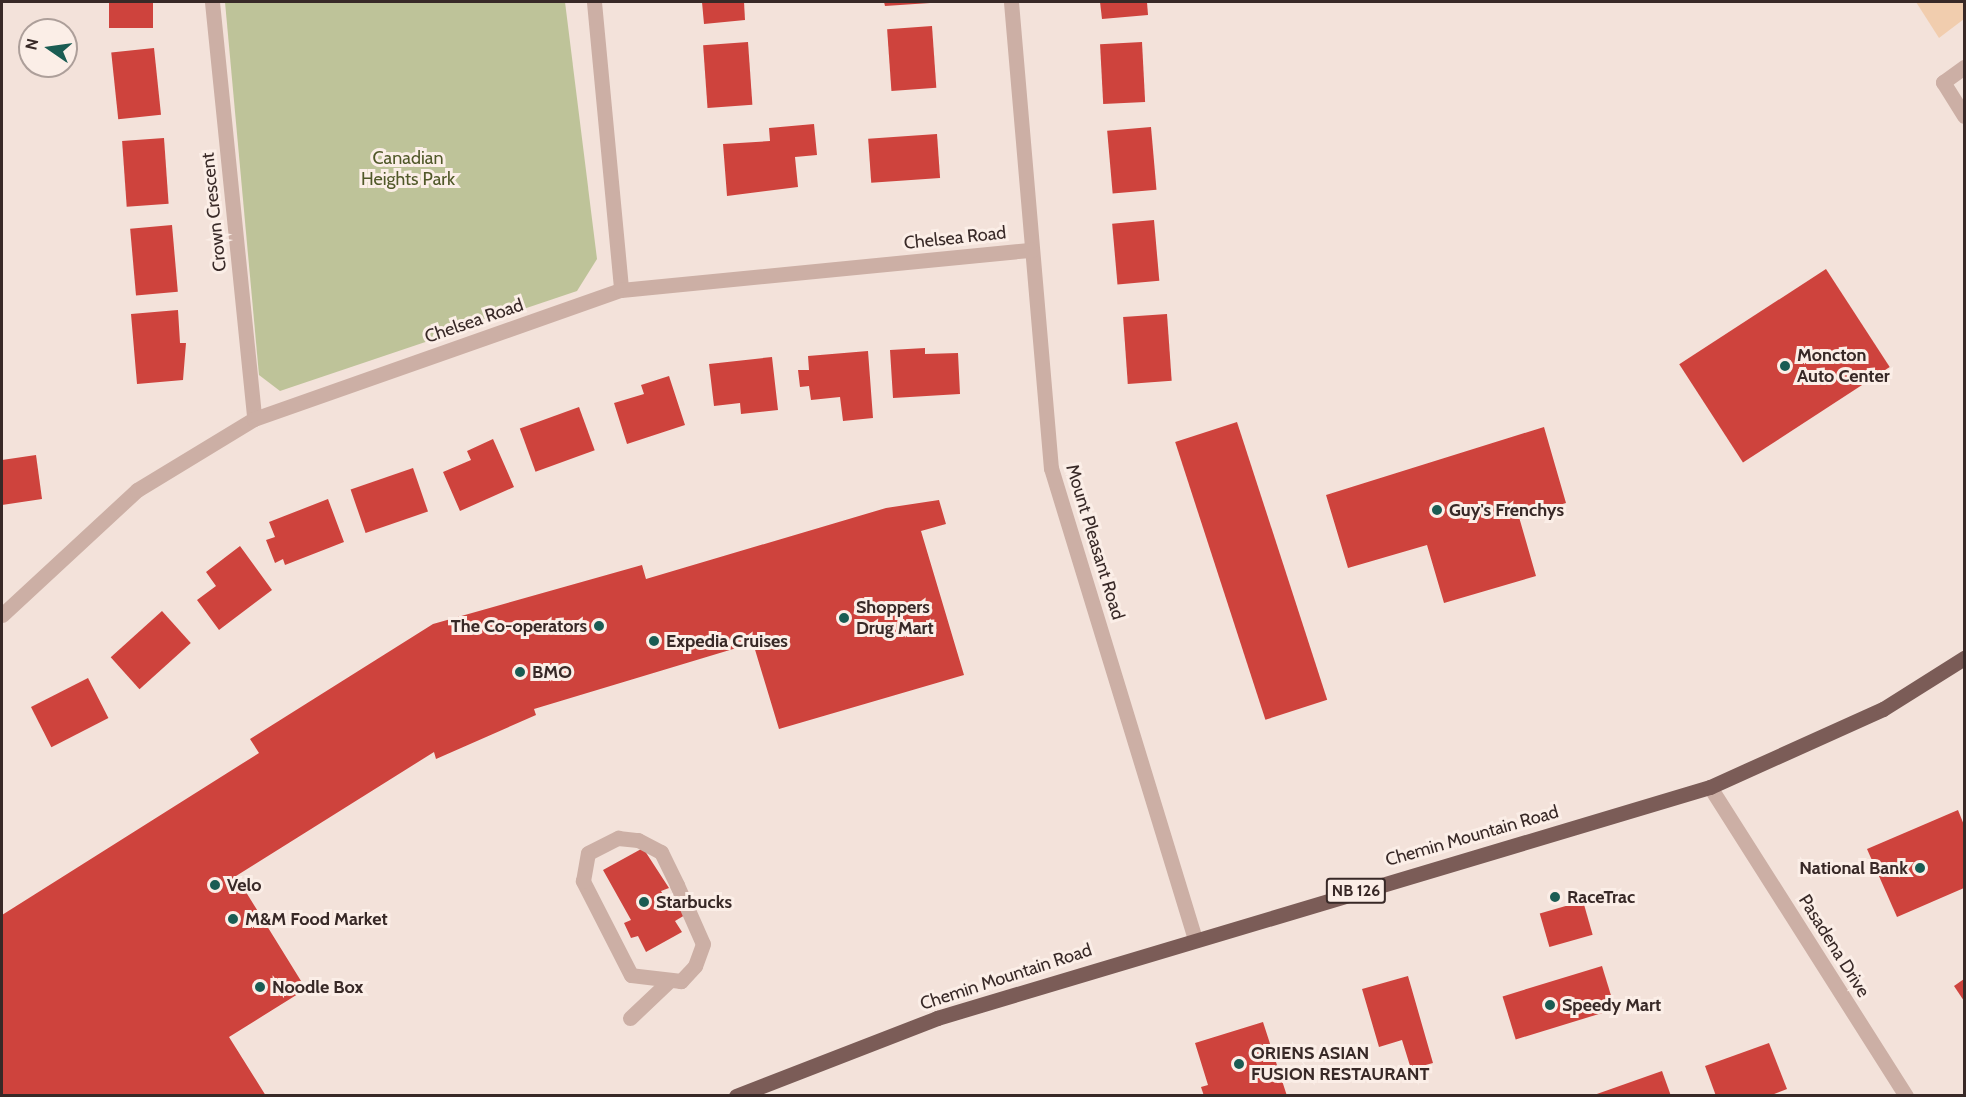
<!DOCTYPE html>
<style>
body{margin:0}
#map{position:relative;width:1966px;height:1097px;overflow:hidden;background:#f3e2da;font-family:Cabin,sans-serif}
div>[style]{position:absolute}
.green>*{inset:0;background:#bec399}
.sand>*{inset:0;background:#f1cdae}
.building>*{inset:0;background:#ce433d;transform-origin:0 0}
.service>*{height:15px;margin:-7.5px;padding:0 7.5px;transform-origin:7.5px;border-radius:7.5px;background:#ccafa5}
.minor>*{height:15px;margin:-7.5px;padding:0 7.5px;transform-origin:7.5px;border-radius:7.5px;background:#ccafa5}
.primary>*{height:15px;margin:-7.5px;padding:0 7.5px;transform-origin:7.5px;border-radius:7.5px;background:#7b5c57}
.dots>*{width:16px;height:16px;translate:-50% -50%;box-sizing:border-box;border:3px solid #fbeee7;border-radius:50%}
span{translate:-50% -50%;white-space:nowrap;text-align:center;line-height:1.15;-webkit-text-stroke:6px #fbeee7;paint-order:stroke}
.shield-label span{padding:2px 4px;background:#fbeee7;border:2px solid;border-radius:4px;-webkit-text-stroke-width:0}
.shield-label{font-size:16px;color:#382927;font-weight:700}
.park-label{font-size:18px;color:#505829}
.street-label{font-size:18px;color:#382927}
.poi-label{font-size:18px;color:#382927;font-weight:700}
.left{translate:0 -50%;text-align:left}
.right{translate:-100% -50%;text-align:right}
.frame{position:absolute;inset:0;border:3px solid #382927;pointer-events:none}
.north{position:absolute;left:18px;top:18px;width:60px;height:60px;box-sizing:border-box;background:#fbeee7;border:2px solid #ad9f9a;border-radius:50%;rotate:283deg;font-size:16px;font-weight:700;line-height:24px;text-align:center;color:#382927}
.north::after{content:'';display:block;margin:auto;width:21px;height:27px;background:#1a5c53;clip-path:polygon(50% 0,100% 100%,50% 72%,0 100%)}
</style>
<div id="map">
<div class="green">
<div style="clip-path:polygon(225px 2px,565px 2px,597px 259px,577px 291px,280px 391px,259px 375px)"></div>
</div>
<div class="sand">
<div style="clip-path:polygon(1916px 2px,1964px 2px,1964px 19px,1939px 38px)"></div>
</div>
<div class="building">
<div style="left:109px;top:2px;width:44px;height:26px"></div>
<div style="clip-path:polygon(702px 2px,744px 2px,745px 20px,704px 24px)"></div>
<div style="clip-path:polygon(884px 2px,930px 2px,930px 3px,885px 6px)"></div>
<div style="clip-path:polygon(1100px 2px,1147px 2px,1148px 15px,1102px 19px)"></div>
<div style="left:932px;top:26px;width:62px;height:45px;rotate:86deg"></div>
<div style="left:748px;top:42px;width:63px;height:45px;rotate:86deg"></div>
<div style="left:1142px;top:42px;width:60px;height:42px;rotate:87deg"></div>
<div style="left:154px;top:48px;width:67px;height:43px;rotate:84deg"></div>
<div style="clip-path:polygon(814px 124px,817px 155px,795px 157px,798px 187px,727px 196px,723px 144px,770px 141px,769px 128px)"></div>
<div style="left:1151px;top:127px;width:63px;height:44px;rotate:85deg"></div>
<div style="left:937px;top:134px;width:44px;height:69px;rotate:86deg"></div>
<div style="left:164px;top:138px;width:66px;height:42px;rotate:86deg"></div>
<div style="left:1154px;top:220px;width:61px;height:42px;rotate:85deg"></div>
<div style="left:172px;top:225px;width:67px;height:42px;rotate:85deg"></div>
<div style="left:1826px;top:269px;width:117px;height:175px;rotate:57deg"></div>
<div style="clip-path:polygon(178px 310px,180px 343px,186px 343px,183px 380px,137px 384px,131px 314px)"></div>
<div style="left:1167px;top:314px;width:67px;height:44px;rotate:86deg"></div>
<div style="clip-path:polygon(925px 348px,925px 354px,958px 353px,960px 394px,893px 398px,890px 350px)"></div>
<div style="clip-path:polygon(868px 351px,873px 418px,843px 421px,840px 397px,811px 400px,809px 386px,800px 387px,798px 370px,809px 370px,808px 356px)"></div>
<div style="clip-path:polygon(772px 357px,778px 410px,741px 414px,740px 403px,714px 406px,709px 364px)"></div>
<div style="clip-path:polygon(669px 376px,685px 425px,627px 444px,614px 403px,644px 394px,641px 385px)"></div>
<div style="left:579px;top:407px;width:46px;height:63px;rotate:70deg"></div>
<div style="left:1237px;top:422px;width:292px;height:65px;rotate:72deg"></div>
<div style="clip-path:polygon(1544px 427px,1566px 503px,1519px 517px,1536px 576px,1444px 603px,1427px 545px,1348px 568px,1326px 495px)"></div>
<div style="clip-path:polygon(493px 439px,514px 487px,460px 511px,443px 472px,471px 460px,467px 451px)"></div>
<div style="clip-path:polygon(36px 455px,42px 499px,2px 505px,2px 460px)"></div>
<div style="left:413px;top:468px;width:46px;height:66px;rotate:71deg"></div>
<div style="clip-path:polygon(328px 499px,344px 542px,285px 565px,283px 559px,275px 563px,266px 540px,275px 537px,269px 522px)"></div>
<div style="clip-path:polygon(939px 500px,946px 524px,921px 531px,964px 675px,779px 729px,753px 643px,534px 709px,536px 715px,436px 759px,434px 752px,236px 876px,306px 989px,229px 1037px,266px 1096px,2px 1096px,2px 915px,259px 753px,250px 739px,433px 624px,642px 565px,646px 579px,886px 508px)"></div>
<div style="clip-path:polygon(240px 546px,272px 590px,219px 630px,197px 600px,216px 586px,206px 572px)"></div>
<div style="left:162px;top:611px;width:43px;height:69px;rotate:48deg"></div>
<div style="left:88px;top:678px;width:45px;height:64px;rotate:63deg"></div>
<div style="clip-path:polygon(1958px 810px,1964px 825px,1964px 888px,1897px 917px,1867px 849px)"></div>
<div style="clip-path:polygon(643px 848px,669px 888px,661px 891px,668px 904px,678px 900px,685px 915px,675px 921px,682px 932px,646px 952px,638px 936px,631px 938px,624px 923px,631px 920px,603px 870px)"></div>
<div style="left:1583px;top:901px;width:35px;height:45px;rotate:74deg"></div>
<div style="left:1602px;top:966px;width:45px;height:104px;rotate:73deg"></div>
<div style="clip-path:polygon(1408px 976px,1433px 1063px,1411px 1069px,1402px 1040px,1379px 1047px,1362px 989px)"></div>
<div style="clip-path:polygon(1964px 979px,1964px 1001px,1954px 986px)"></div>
<div style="clip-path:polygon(1263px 1022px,1287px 1096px,1204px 1096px,1201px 1087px,1208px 1085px,1195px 1043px)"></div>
<div style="clip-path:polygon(1769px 1043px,1787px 1089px,1769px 1096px,1716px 1096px,1705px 1066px)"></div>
<div style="clip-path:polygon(1662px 1071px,1671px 1096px,1594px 1096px,1594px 1095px)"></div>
</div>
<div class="service">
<div style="left:1964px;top:67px;width:26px;rotate:144deg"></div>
<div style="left:1943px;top:82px;width:40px;rotate:58deg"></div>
<div style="left:618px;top:838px;width:20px;rotate:6deg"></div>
<div style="left:638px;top:840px;width:26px;rotate:28deg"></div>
<div style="left:661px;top:852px;width:37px;rotate:64deg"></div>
<div style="left:677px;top:885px;width:64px;rotate:66.2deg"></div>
<div style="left:703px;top:944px;width:23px;rotate:110deg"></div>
<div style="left:695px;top:966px;width:21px;rotate:133deg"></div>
<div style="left:681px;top:981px;width:50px;rotate:-173.2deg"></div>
<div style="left:631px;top:975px;width:106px;rotate:-117.1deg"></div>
<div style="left:583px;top:881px;width:28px;rotate:-80deg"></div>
<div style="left:588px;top:853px;width:34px;rotate:-27deg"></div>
<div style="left:630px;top:1018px;width:54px;rotate:-43.5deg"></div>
</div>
<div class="minor">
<div style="left:212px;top:2px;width:419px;rotate:84.2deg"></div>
<div style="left:594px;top:2px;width:289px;rotate:84.6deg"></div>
<div style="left:1011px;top:2px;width:468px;rotate:85.1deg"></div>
<div style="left:1051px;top:468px;width:492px;rotate:73deg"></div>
<div style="left:2px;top:615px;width:184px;rotate:-42.8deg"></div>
<div style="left:137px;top:490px;width:137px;rotate:-31.3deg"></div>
<div style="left:254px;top:419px;width:389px;rotate:-19.4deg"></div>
<div style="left:621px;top:290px;width:413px;rotate:-5.6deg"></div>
<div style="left:1710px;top:787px;width:366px;rotate:57.6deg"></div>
</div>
<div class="primary">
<div style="left:736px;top:1096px;width:216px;rotate:-21.2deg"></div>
<div style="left:937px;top:1018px;width:807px;rotate:-16.64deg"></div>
<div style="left:1710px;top:787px;width:190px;rotate:-24.3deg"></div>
<div style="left:1883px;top:709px;width:96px;rotate:-32.2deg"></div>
</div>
<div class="dots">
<div style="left:1785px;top:366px;background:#1a5c53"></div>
<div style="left:1437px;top:510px;background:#1a5c53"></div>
<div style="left:844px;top:618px;background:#1a5c53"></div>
<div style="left:599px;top:626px;background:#1a5c53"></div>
<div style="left:654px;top:641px;background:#1a5c53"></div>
<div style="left:520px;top:672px;background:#1a5c53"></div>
<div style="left:1920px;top:868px;background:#1a5c53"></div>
<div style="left:215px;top:885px;background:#1a5c53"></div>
<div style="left:1555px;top:897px;background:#1a5c53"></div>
<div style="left:644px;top:902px;background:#1a5c53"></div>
<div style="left:233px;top:919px;background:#1a5c53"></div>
<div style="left:260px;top:987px;background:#1a5c53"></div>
<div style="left:1550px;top:1005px;background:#1a5c53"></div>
<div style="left:1239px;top:1064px;background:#1a5c53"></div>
</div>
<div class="shield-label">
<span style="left:1356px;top:891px">NB 126</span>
</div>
<div class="park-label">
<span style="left:408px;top:169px">Canadian<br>Heights Park</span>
</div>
<div class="street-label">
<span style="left:214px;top:212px;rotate:-96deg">Crown Crescent</span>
<span style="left:955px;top:238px;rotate:-6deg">Chelsea Road</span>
<span style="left:474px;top:321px;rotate:-19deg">Chelsea Road</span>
<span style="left:1095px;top:542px;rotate:73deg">Mount Pleasant Road</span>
<span style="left:1472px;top:836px;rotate:-16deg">Chemin Mountain Road</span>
<span style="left:1834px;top:946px;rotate:58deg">Pasadena Drive</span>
<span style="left:1006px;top:977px;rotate:-18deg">Chemin Mountain Road</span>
</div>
<div class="poi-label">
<span class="left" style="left:1797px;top:366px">Moncton<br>Auto Center</span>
<span class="left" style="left:1449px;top:510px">Guy's Frenchys</span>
<span class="left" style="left:856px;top:618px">Shoppers<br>Drug Mart</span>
<span class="right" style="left:587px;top:626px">The Co-operators</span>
<span class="left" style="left:666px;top:641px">Expedia Cruises</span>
<span class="left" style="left:532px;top:672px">BMO</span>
<span class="right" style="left:1908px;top:868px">National Bank</span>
<span class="left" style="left:227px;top:885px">Velo</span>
<span class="left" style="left:1567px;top:897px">RaceTrac</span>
<span class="left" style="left:656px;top:902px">Starbucks</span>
<span class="left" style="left:245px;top:919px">M&amp;M Food Market</span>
<span class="left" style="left:272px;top:987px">Noodle Box</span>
<span class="left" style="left:1562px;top:1005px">Speedy Mart</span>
<span class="left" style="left:1251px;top:1064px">ORIENS ASIAN<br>FUSION RESTAURANT</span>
</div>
<div class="frame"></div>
<div class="north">N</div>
</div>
